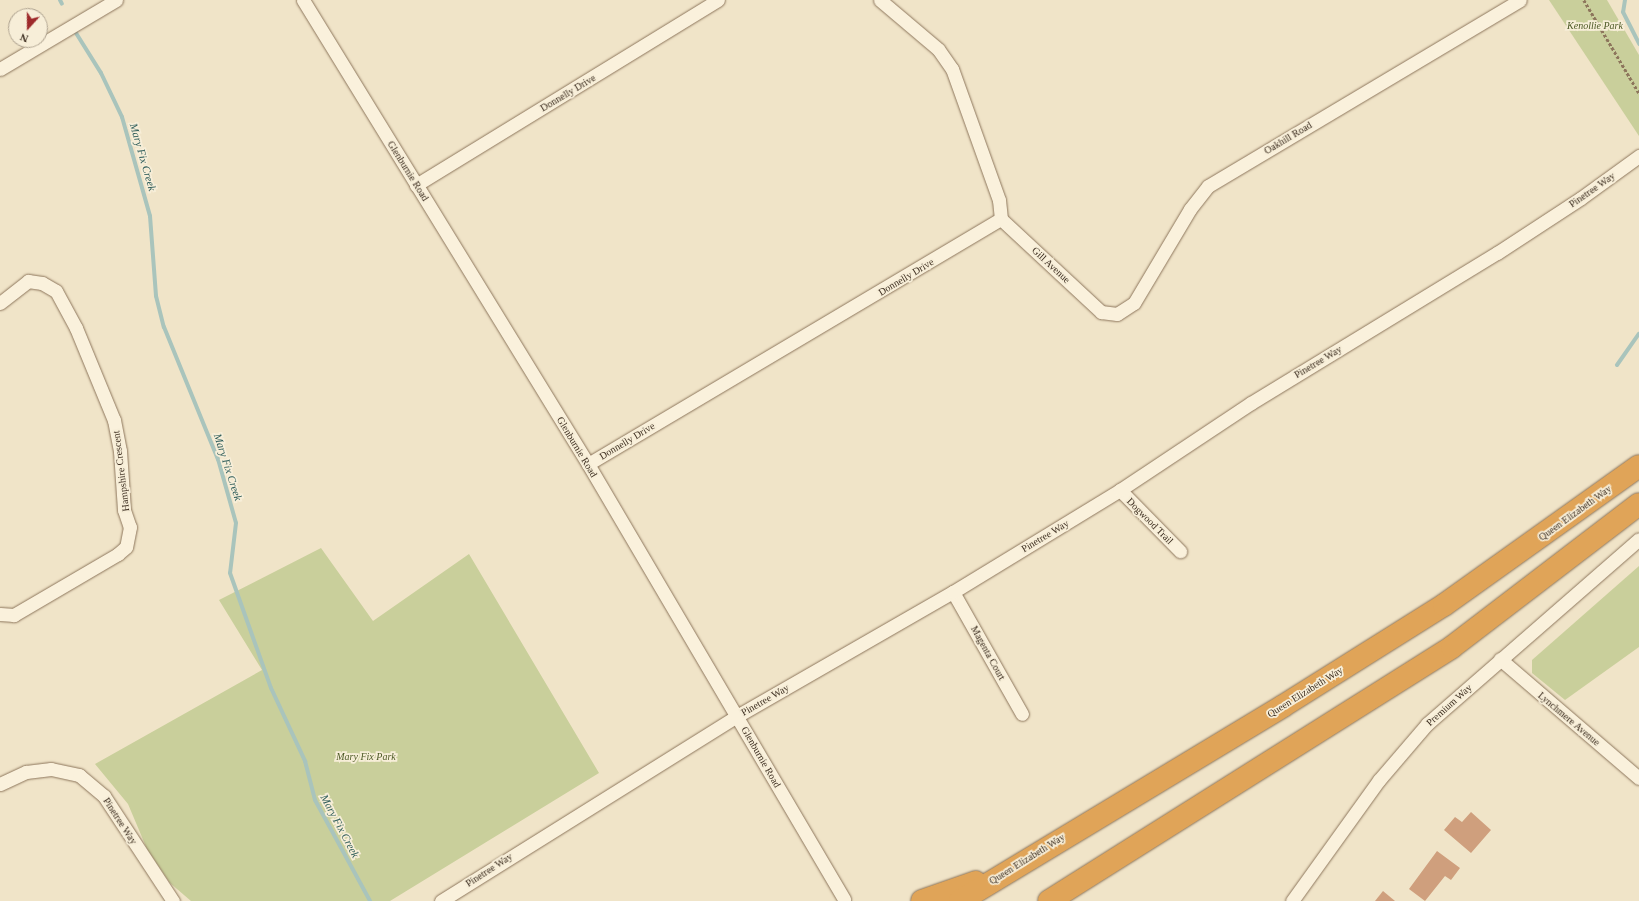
<!DOCTYPE html>
<style>
body{margin:0}
#map{position:relative;width:1639px;height:901px;overflow:hidden;background:#f0e4c8;font-family:"Times New Roman",serif}
div>[style]{position:absolute}
.green>*{inset:0;background:#c9cf9b}
.stream>*{height:4px;margin:-2px;padding:0 2px;transform-origin:2px;border-radius:2px;background:#a9c4bc}
.building>*{inset:0;background:#cf9f7d}
.path>*{height:2.5px;margin-top:-1.25px;transform-origin:0;background:repeating-linear-gradient(90deg,#8d765c 0 3px,transparent 0 5px)}
.roads{filter:drop-shadow(0 0 1px #8d765c) drop-shadow(0 0 1px #8d765c)}
.street>*{height:13px;margin:-6.5px;padding:0 6.5px;transform-origin:6.5px;border-radius:6.5px;background:#faf1dc}
.highway>*{height:22px;margin:-11px;padding:0 11px;transform-origin:11px;border-radius:11px;background:#e0a458}
span{translate:-50% -50%;white-space:nowrap;text-align:center;line-height:1.15;-webkit-text-stroke:3.5px #f7eed8;paint-order:stroke}
.park-label{font-size:10px;color:#4d5a26;font-style:italic}
.street-label{font-size:10px;color:#3d2e20}
.water-label{font-size:11px;color:#2f5d5a;font-style:italic}
.north{position:absolute;left:8px;top:8px;width:40px;height:40px;box-sizing:border-box;background:#f7eed8;border:1px solid #ada18e;border-radius:50%;rotate:201deg;font-size:11px;font-weight:700;line-height:16px;text-align:center;color:#3d2e20}
.north::after{content:'';display:block;margin:auto;width:14px;height:18px;background:#9e2a2b;clip-path:polygon(50% 0,100% 100%,50% 72%,0 100%)}
</style>
<div id="map">
<div class="green">
<div style="clip-path:polygon(1549px 0,1607px 0,1639px 55px,1639px 136px)"></div>
<div style="clip-path:polygon(321px 548px,373px 621px,469px 554px,599px 773px,390px 901px,191px 901px,170px 883px,147px 849px,128px 804px,95px 764px,262px 670px,219px 600px)"></div>
<div style="clip-path:polygon(1639px 566px,1639px 647px,1565px 700px,1532px 673px,1532px 660px)"></div>
</div>
<div class="stream">
<div style="left:60px;top:0;width:4px;rotate:63deg"></div>
<div style="left:1625px;top:0;width:12px;rotate:99deg"></div>
<div style="left:1623px;top:12px;width:36px;rotate:63deg"></div>
<div style="left:76px;top:33px;width:47px;rotate:58deg"></div>
<div style="left:101px;top:73px;width:49px;rotate:64.5deg"></div>
<div style="left:122px;top:117px;width:103px;rotate:74.2deg"></div>
<div style="left:150px;top:216px;width:80px;rotate:85.7deg"></div>
<div style="left:156px;top:296px;width:32px;rotate:76deg"></div>
<div style="left:164px;top:327px;width:143px;rotate:67.8deg"></div>
<div style="left:218px;top:459px;width:66px;rotate:74.3deg"></div>
<div style="left:236px;top:523px;width:50px;rotate:96.8deg"></div>
<div style="left:230px;top:573px;width:122px;rotate:70.4deg"></div>
<div style="left:271px;top:688px;width:81px;rotate:65deg"></div>
<div style="left:305px;top:761px;width:40px;rotate:75.6deg"></div>
<div style="left:315px;top:800px;width:115px;rotate:61.4deg"></div>
<div style="left:1617px;top:365px;width:38px;rotate:-55deg"></div>
</div>
<div class="building">
<div style="clip-path:polygon(1471px 812px,1491px 830px,1471px 853px,1444px 830px,1455px 817px,1462px 822px)"></div>
<div style="clip-path:polygon(1437px 851px,1460px 868px,1451px 880px,1445px 876px,1425px 901px,1409px 889px)"></div>
<div style="clip-path:polygon(1383px 891px,1395px 901px,1375px 901px)"></div>
</div>
<div class="path">
<div style="left:1584px;top:0;width:108px;rotate:59.4deg"></div>
</div>
<div class="roads">
<div class="street">
<div style="left:303px;top:0;width:545px;rotate:58.44deg"></div>
<div style="left:588px;top:464px;width:505px;rotate:59.52deg"></div>
<div style="left:0;top:69px;width:135px;rotate:-30.7deg"></div>
<div style="left:416px;top:185px;width:354px;rotate:-31.5deg"></div>
<div style="left:1001px;top:219px;width:137px;rotate:42.9deg"></div>
<div style="left:1101px;top:312px;width:16px;rotate:7deg"></div>
<div style="left:1117px;top:314px;width:20px;rotate:-33deg"></div>
<div style="left:1134px;top:303px;width:109px;rotate:-59.2deg"></div>
<div style="left:1190px;top:209px;width:29px;rotate:-52deg"></div>
<div style="left:1208px;top:186px;width:363px;rotate:-30.8deg"></div>
<div style="left:0;top:303px;width:36px;rotate:-38deg"></div>
<div style="left:28px;top:281px;width:14px;rotate:8deg"></div>
<div style="left:42px;top:283px;width:16px;rotate:30deg"></div>
<div style="left:56px;top:291px;width:42px;rotate:61.6deg"></div>
<div style="left:76px;top:328px;width:100px;rotate:67.6deg"></div>
<div style="left:114px;top:420px;width:32px;rotate:79deg"></div>
<div style="left:120px;top:451px;width:59px;rotate:86.1deg"></div>
<div style="left:124px;top:510px;width:18px;rotate:71deg"></div>
<div style="left:130px;top:527px;width:20px;rotate:101deg"></div>
<div style="left:126px;top:547px;width:11px;rotate:139deg"></div>
<div style="left:118px;top:554px;width:121px;rotate:149.6deg"></div>
<div style="left:14px;top:615px;width:14px;rotate:-176deg"></div>
<div style="left:588px;top:464px;width:480px;rotate:-30.7deg"></div>
<div style="left:1001px;top:219px;width:19px;rotate:-96deg"></div>
<div style="left:999px;top:200px;width:139px;rotate:-109.7deg"></div>
<div style="left:952px;top:69px;width:24px;rotate:-125deg"></div>
<div style="left:938px;top:49px;width:76px;rotate:-139.8deg"></div>
<div style="left:1120px;top:490px;width:86px;rotate:45.5deg"></div>
<div style="left:953px;top:592px;width:140px;rotate:60.5deg"></div>
<div style="left:1500px;top:659px;width:183px;rotate:40.6deg"></div>
<div style="left:0;top:784px;width:29px;rotate:-25deg"></div>
<div style="left:26px;top:772px;width:25px;rotate:-7deg"></div>
<div style="left:51px;top:769px;width:29px;rotate:12deg"></div>
<div style="left:79px;top:775px;width:33px;rotate:40deg"></div>
<div style="left:104px;top:796px;width:126px;rotate:56.7deg"></div>
<div style="left:441px;top:901px;width:349px;rotate:-32deg"></div>
<div style="left:737px;top:716px;width:249px;rotate:-29.9deg"></div>
<div style="left:953px;top:592px;width:196px;rotate:-31.4deg"></div>
<div style="left:1120px;top:490px;width:157px;rotate:-33.6deg"></div>
<div style="left:1251px;top:403px;width:288px;rotate:-31.4deg"></div>
<div style="left:1497px;top:253px;width:100px;rotate:-33.2deg"></div>
<div style="left:1581px;top:198px;width:72px;rotate:-35.9deg"></div>
<div style="left:1292px;top:901px;width:149px;rotate:-54.3deg"></div>
<div style="left:1379px;top:780px;width:74px;rotate:-49.4deg"></div>
<div style="left:1427px;top:724px;width:281px;rotate:-41.1deg"></div>
</div>
<div class="highway">
<div style="left:922px;top:901px;width:57px;rotate:-19.4deg"></div>
<div style="left:960px;top:901px;width:377px;rotate:-31.1deg"></div>
<div style="left:1283px;top:706px;width:190px;rotate:-32.1deg"></div>
<div style="left:1444px;top:605px;width:239px;rotate:-35.5deg"></div>
<div style="left:1049px;top:901px;width:476px;rotate:-32.2deg"></div>
<div style="left:1452px;top:647px;width:235px;rotate:-37.4deg"></div>
</div>
</div>
<div class="park-label">
<span style="left:1595px;top:26px">Kenollie Park</span>
<span style="left:366px;top:757px">Mary Fix Park</span>
</div>
<div class="street-label">
<span style="left:568px;top:93px;rotate:-31deg">Donnelly Drive</span>
<span style="left:1288px;top:138px;rotate:-31deg">Oakhill Road</span>
<span style="left:408px;top:171px;rotate:58deg">Glenburnie Road</span>
<span style="left:1592px;top:190px;rotate:-35deg">Pinetree Way</span>
<span style="left:1051px;top:265px;rotate:43deg">Gill Avenue</span>
<span style="left:906px;top:277px;rotate:-31deg">Donnelly Drive</span>
<span style="left:1318px;top:362px;rotate:-31deg">Pinetree Way</span>
<span style="left:627px;top:441px;rotate:-31deg">Donnelly Drive</span>
<span style="left:577px;top:447px;rotate:59deg">Glenburnie Road</span>
<span style="left:121px;top:471px;rotate:-97deg">Hampshire Crescent</span>
<span style="left:1575px;top:513px;rotate:-36deg">Queen Elizabeth Way</span>
<span style="left:1150px;top:521px;rotate:45deg">Dogwood Trail</span>
<span style="left:1045px;top:536px;rotate:-31deg">Pinetree Way</span>
<span style="left:988px;top:653px;rotate:61deg">Magenta Court</span>
<span style="left:1305px;top:692px;rotate:-32deg">Queen Elizabeth Way</span>
<span style="left:765px;top:700px;rotate:-30deg">Pinetree Way</span>
<span style="left:1449px;top:705px;rotate:-42deg">Premium Way</span>
<span style="left:1569px;top:719px;rotate:40deg">Lynchmere Avenue</span>
<span style="left:761px;top:757px;rotate:60deg">Glenburnie Road</span>
<span style="left:120px;top:821px;rotate:57deg">Pinetree Way</span>
<span style="left:1027px;top:859px;rotate:-32deg">Queen Elizabeth Way</span>
<span style="left:489px;top:870px;rotate:-33deg">Pinetree Way</span>
</div>
<div class="water-label">
<span style="left:143px;top:157px;rotate:74deg">Mary Fix Creek</span>
<span style="left:228px;top:467px;rotate:72deg">Mary Fix Creek</span>
<span style="left:340px;top:826px;rotate:62deg">Mary Fix Creek</span>
</div>
<div class="north">N</div>
</div>
